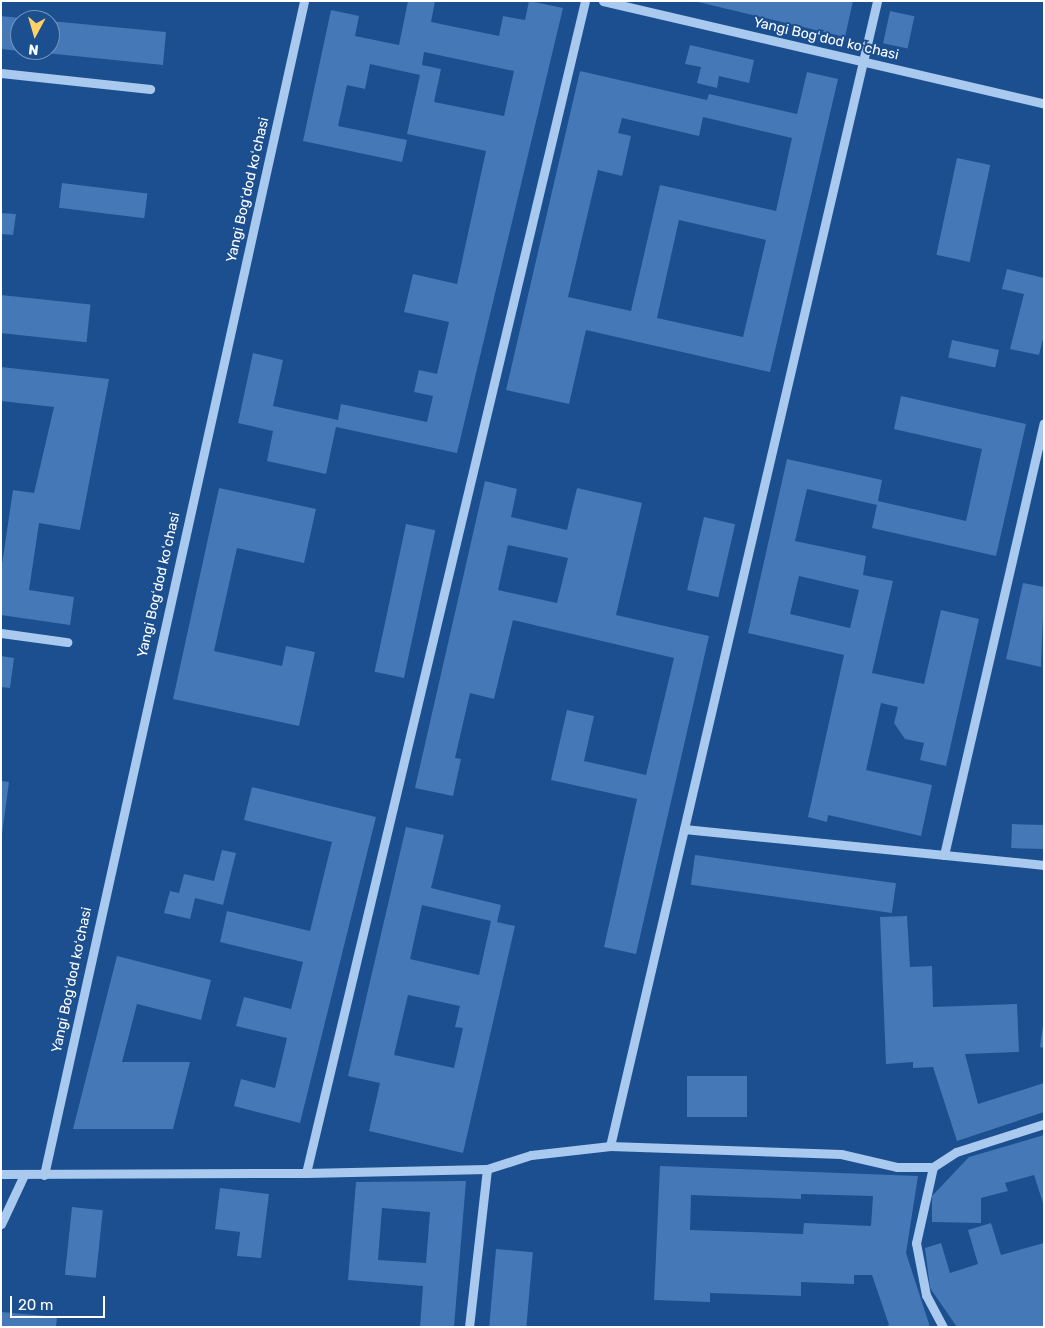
<!DOCTYPE html>
<meta charset="utf-8">
<style>
body{margin:0}
#map{position:relative;width:1045px;height:1328px;overflow:hidden;background:#1b4f8f;font-family:Rubik,sans-serif}
div>[style]{position:absolute}
.building>*{inset:0;background:#4478b7;transform-origin:0 0}
.minor>*{height:9px;margin:-4.5px;padding:0 4.5px;transform-origin:4.5px;border-radius:4.5px;background:#a9c9ee}
span{translate:-50% -50%;white-space:nowrap;text-align:center;line-height:1.15;-webkit-text-stroke:4px #1b4f8f;paint-order:stroke}
.street-label{font-size:14px;color:#fff}
.frame{position:absolute;inset:0;border:2px solid #fff;pointer-events:none}
.north{position:absolute;left:10px;top:10px;width:50px;height:50px;box-sizing:border-box;background:#1b4f8f;border:1px solid #7695bc;border-radius:50%;rotate:186deg;font-size:14px;font-weight:700;line-height:20px;text-align:center;color:#fff}
.north::after{content:'';display:block;margin:auto;width:18px;height:22px;background:#ffd166;clip-path:polygon(50% 0,100% 100%,50% 72%,0 100%)}
.scale{position:absolute;left:10px;top:1296px;width:95px;height:22px;box-sizing:border-box;border:2px solid #fff;border-top:0;padding-left:6px;font-size:15px;line-height:18px;white-space:nowrap;color:#fff;-webkit-text-stroke:4px #1b4f8f;paint-order:stroke}
</style>
<div id="map">
<div class="building">
<div style="clip-path:polygon(evenodd,408px 1px,435px 1px,431px 22px,499px 36px,503px 16px,525px 20px,529px 1px,563px 8px,457px 453px,336px 427px,326px 474px,267px 461px,273px 431px,238px 423px,253px 353px,283px 360px,273px 406px,338px 420px,341px 404px,427px 422px,433px 396px,414px 392px,419px 370px,437px 374px,449px 322px,404px 312px,413px 274px,457px 284px,486px 151px,407px 134px,420px 75px,370px 64px,365px 89px,347px 85px,338px 126px,407px 140px,402px 162px,303px 141px,331px 10px,359px 16px,355px 36px,399px 45px,408px 1px,424px 52px,514px 71px,504px 116px,434px 102px,441px 69px,422px 65px,424px 52px)"></div>
<div style="clip-path:polygon(694px 1px,853px 1px,845px 37px)"></div>
<div style="left:890px;top:11px;width:25px;height:33px;rotate:12deg"></div>
<div style="clip-path:polygon(1px 16px,29px 19px,20px 20px,20px 51px,1px 49px)"></div>
<div style="clip-path:polygon(50px 21px,166px 32px,163px 65px,26px 51px,50px 50px)"></div>
<div style="clip-path:polygon(690px 45px,754px 60px,749px 83px,719px 76px,717px 88px,697px 83px,701px 67px,685px 64px)"></div>
<div style="clip-path:polygon(evenodd,580px 71px,707px 100px,709px 94px,797px 114px,807px 72px,838px 79px,770px 372px,586px 330px,569px 404px,506px 390px,580px 71px,703px 117px,792px 138px,776px 211px,660px 185px,631px 311px,568px 297px,598px 170px,622px 176px,631px 136px,618px 133px,622px 118px,699px 136px,703px 117px,580px 71px,679px 220px,766px 240px,743px 337px,657px 318px,679px 220px)"></div>
<div style="left:957px;top:158px;width:34px;height:99px;rotate:12deg"></div>
<div style="left:62px;top:183px;width:86px;height:25px;rotate:7deg"></div>
<div style="clip-path:polygon(1px 213px,16px 214px,13px 235px,1px 234px)"></div>
<div style="clip-path:polygon(1007px 269px,1044px 278px,1044px 335px,1039px 355px,1010px 349px,1024px 294px,1002px 289px)"></div>
<div style="left:1px;top:295px;width:90px;height:38px;rotate:6deg"></div>
<div style="left:952px;top:340px;width:48px;height:18px;rotate:12deg"></div>
<div style="clip-path:polygon(1px 367px,109px 379px,80px 530px,39px 523px,29px 590px,74px 597px,70px 625px,1px 615px,1px 571px,13px 490px,34px 493px,54px 407px,1px 401px)"></div>
<div style="clip-path:polygon(evenodd,901px 396px,1026px 424px,996px 556px,872px 528px,877px 505px,807px 489px,795px 541px,866px 556px,863px 575px,893px 581px,872px 673px,924px 684px,941px 610px,979px 619px,946px 766px,920px 760px,924px 743px,905px 739px,894px 723px,898px 707px,881px 703px,866px 770px,932px 785px,921px 836px,828px 815px,827px 822px,808px 817px,844px 655px,748px 633px,787px 459px,882px 480px,878px 501px,966px 521px,982px 449px,894px 429px,901px 396px,799px 576px,859px 590px,850px 628px,790px 614px,799px 576px)"></div>
<div style="clip-path:polygon(evenodd,485px 481px,517px 489px,511px 517px,567px 530px,577px 488px,642px 503px,616px 615px,709px 636px,636px 954px,604px 947px,637px 799px,551px 780px,567px 710px,594px 716px,584px 761px,646px 775px,674px 658px,513px 620px,494px 699px,470px 693px,455px 758px,461px 759px,453px 796px,415px 788px,485px 481px,508px 545px,568px 558px,557px 603px,498px 590px,508px 545px)"></div>
<div style="clip-path:polygon(219px 488px,316px 509px,304px 563px,237px 548px,214px 651px,282px 666px,286px 646px,315px 652px,299px 726px,173px 699px)"></div>
<div style="left:704px;top:517px;width:32px;height:75px;rotate:13deg"></div>
<div style="left:406px;top:524px;width:30px;height:151px;rotate:12deg"></div>
<div style="clip-path:polygon(1023px 583px,1044px 587px,1041px 667px,1006px 659px)"></div>
<div style="clip-path:polygon(1px 656px,14px 658px,10px 688px,1px 687px)"></div>
<div style="clip-path:polygon(1px 781px,9px 782px,2px 834px,1px 834px)"></div>
<div style="clip-path:polygon(252px 787px,376px 817px,300px 1123px,234px 1106px,241px 1079px,275px 1088px,287px 1038px,236px 1026px,244px 997px,291px 1009px,303px 962px,220px 942px,227px 911px,310px 931px,332px 842px,244px 820px)"></div>
<div style="left:1012px;top:824px;width:32px;height:24px;rotate:2deg"></div>
<div style="clip-path:polygon(evenodd,406px 827px,444px 835px,431px 888px,501px 905px,497px 922px,515px 926px,463px 1153px,369px 1131px,380px 1083px,348px 1076px,406px 827px,422px 905px,491px 921px,479px 975px,410px 959px,422px 905px,406px 827px,408px 995px,460px 1006px,455px 1027px,463px 1028px,454px 1068px,394px 1055px,408px 995px)"></div>
<div style="clip-path:polygon(222px 850px,236px 853px,223px 905px,195px 898px,190px 919px,164px 913px,170px 891px,179px 893px,184px 874px,214px 881px)"></div>
<div style="left:695px;top:855px;width:203px;height:30px;rotate:8deg"></div>
<div style="clip-path:polygon(907px 916px,910px 967px,932px 966px,933px 1007px,1017px 1004px,1019px 1052px,965px 1054px,978px 1104px,1044px 1083px,1044px 1112px,957px 1141px,933px 1067px,913px 1068px,913px 1062px,886px 1064px,880px 917px)"></div>
<div style="clip-path:polygon(117px 956px,211px 980px,201px 1020px,137px 1004px,122px 1062px,190px 1062px,173px 1129px,73px 1129px)"></div>
<div style="clip-path:polygon(1043px 1025px,1044px 1025px,1044px 1048px,1040px 1047px)"></div>
<div style="left:687px;top:1076px;width:60px;height:41px"></div>
<div style="clip-path:polygon(1044px 1135px,1044px 1206px,1034px 1175px,1005px 1183px,1008px 1191px,981px 1198px,981px 1223px,932px 1222px,932px 1196px,969px 1157px)"></div>
<div style="clip-path:polygon(evenodd,660px 1166px,918px 1176px,906px 1253px,930px 1327px,885px 1327px,889px 1325px,872px 1275px,854px 1275px,854px 1284px,801px 1282px,801px 1296px,710px 1293px,710px 1302px,654px 1300px,660px 1166px,801px 1194px,873px 1196px,871px 1226px,804px 1223px,803px 1234px,690px 1230px,691px 1195px,801px 1199px,801px 1194px)"></div>
<div style="clip-path:polygon(evenodd,466px 1181px,454px 1327px,420px 1327px,423px 1286px,348px 1280px,356px 1182px,466px 1181px,382px 1208px,430px 1212px,426px 1263px,378px 1260px,382px 1208px)"></div>
<div style="clip-path:polygon(220px 1188px,269px 1194px,261px 1258px,237px 1256px,240px 1232px,215px 1229px)"></div>
<div style="left:72px;top:1207px;width:31px;height:68px;rotate:6deg"></div>
<div style="clip-path:polygon(991px 1223px,1001px 1255px,1044px 1243px,1044px 1326px,957px 1327px,930px 1288px,925px 1248px,941px 1243px,950px 1273px,978px 1264px,968px 1230px)"></div>
<div style="left:496px;top:1249px;width:37px;height:78px;rotate:5deg"></div>
<div style="clip-path:polygon(1px 1312px,57px 1317px,56px 1327px,1px 1327px)"></div>
</div>
<div class="minor">
<div style="left:603px;top:1px;width:453px;rotate:13.1deg"></div>
<div style="left:1px;top:73px;width:150px;rotate:6.1deg"></div>
<div style="left:1px;top:633px;width:67px;rotate:7.8deg"></div>
<div style="left:684px;top:829px;width:362px;rotate:5.7deg"></div>
<div style="left:944px;top:855px;width:443px;rotate:-77deg"></div>
<div style="left:610px;top:1146px;width:1176px;rotate:-76.87deg"></div>
<div style="left:306px;top:1173px;width:1205px;rotate:-76.61deg"></div>
<div style="left:1px;top:1174px;width:305px;rotate:-0.2deg"></div>
<div style="left:306px;top:1173px;width:181px;rotate:-1.3deg"></div>
<div style="left:487px;top:1169px;width:46px;rotate:-17.7deg"></div>
<div style="left:531px;top:1155px;width:80px;rotate:-6.5deg"></div>
<div style="left:610px;top:1146px;width:203px;rotate:2deg"></div>
<div style="left:813px;top:1153px;width:28px;rotate:2deg"></div>
<div style="left:841px;top:1154px;width:57px;rotate:13.1deg"></div>
<div style="left:897px;top:1167px;width:36px"></div>
<div style="left:44px;top:1175px;width:1202px;rotate:-77.51deg"></div>
<div style="left:1px;top:1224px;width:54px;rotate:-64.9deg"></div>
<div style="left:469px;top:1327px;width:159px;rotate:-83.5deg"></div>
<div style="left:943px;top:1327px;width:36px;rotate:-118deg"></div>
<div style="left:926px;top:1295px;width:53px;rotate:-100.9deg"></div>
<div style="left:916px;top:1243px;width:78px;rotate:-77.4deg"></div>
<div style="left:933px;top:1167px;width:27px;rotate:-33deg"></div>
<div style="left:956px;top:1152px;width:92px;rotate:-17.7deg"></div>
</div>
<div class="street-label">
<span style="left:826px;top:39px;rotate:13deg">Yangi Bogʻdod koʻchasi</span>
<span style="left:248px;top:190px;rotate:-77deg">Yangi Bogʻdod koʻchasi</span>
<span style="left:159px;top:585px;rotate:-77deg">Yangi Bogʻdod koʻchasi</span>
<span style="left:72px;top:980px;rotate:-78deg">Yangi Bogʻdod koʻchasi</span>
</div>
<div class="frame"></div>
<div class="north">N</div>
<div class="scale">20 m</div>
</div>
